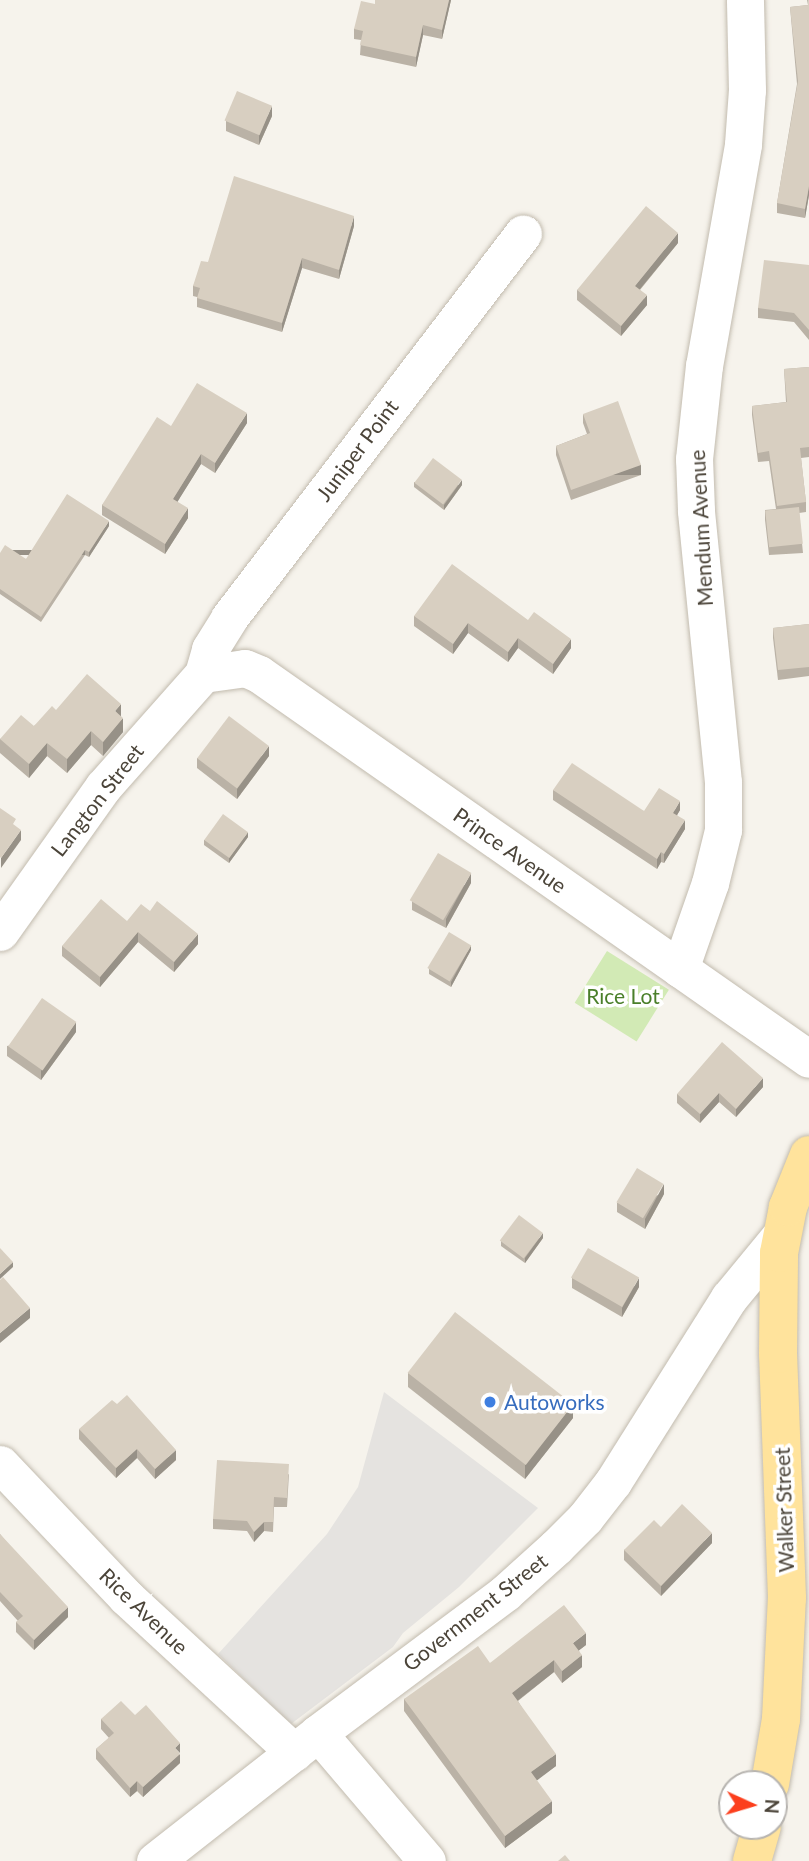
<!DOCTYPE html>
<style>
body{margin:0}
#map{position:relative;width:809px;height:1861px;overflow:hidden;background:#f6f3ec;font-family:Lato,sans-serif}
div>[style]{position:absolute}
.green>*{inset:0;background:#d2eab5;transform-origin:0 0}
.parking>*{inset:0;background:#e5e3e0}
.roads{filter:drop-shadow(0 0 2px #c2bbae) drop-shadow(0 0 2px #c2bbae)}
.minor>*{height:37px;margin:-18.5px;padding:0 18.5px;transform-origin:18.5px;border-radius:18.5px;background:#fff}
.major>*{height:38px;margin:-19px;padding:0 19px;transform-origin:19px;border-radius:19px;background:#ffe39c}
.wall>*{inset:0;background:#bab2a6}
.shaded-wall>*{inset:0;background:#979187;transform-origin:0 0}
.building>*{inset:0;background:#d8cfc1;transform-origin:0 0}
.dots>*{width:19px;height:19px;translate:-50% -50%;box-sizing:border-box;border:4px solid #fff;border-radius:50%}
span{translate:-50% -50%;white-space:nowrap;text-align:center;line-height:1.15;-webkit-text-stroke:7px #fff;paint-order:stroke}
.street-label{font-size:21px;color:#4b4439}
.park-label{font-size:21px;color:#4a7f2a}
.shop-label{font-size:21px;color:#366cbe}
.left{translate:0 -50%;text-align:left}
.north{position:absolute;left:718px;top:1770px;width:70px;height:70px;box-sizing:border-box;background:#fff;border:2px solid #b7b4b0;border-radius:50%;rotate:94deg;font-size:19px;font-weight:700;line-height:28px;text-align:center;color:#4b4439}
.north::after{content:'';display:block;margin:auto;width:24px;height:32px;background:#fc3f1d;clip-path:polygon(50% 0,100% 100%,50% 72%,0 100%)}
</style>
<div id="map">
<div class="green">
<div style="left:607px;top:951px;width:73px;height:61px;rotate:32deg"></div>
</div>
<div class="parking">
<div style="clip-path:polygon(384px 1392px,538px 1508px,459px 1587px,403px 1633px,393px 1647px,291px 1724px,218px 1654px,327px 1534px,358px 1487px)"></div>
</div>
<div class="roads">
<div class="minor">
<div style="left:203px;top:674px;width:42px;rotate:-8.1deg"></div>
<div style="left:245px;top:668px;width:15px;rotate:23deg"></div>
<div style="left:259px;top:674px;width:671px;rotate:34.99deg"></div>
<div style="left:0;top:932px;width:178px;rotate:-54.6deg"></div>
<div style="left:103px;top:787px;width:151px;rotate:-48.5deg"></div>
<div style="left:203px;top:674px;width:26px;rotate:-74deg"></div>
<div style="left:210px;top:649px;width:36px;rotate:-58deg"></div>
<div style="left:229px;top:618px;width:484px;rotate:-52.6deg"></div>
<div style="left:680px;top:969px;width:91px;rotate:-70.8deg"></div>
<div style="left:710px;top:883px;width:55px;rotate:-76.2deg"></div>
<div style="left:723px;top:830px;width:48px;rotate:-90deg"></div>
<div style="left:723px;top:782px;width:273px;rotate:-95.7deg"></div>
<div style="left:696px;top:510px;width:51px;rotate:-92.2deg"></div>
<div style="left:694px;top:459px;width:94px;rotate:-83.9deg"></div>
<div style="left:704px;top:366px;width:225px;rotate:-80deg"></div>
<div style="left:743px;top:144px;width:54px;rotate:-85.8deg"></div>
<div style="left:747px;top:90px;width:90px;rotate:-91.3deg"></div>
<div style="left:0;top:1464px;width:183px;rotate:46.5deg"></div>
<div style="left:126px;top:1597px;width:229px;rotate:42.7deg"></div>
<div style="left:318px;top:1733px;width:168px;rotate:49.6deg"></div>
<div style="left:155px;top:1861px;width:207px;rotate:-38.1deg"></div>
<div style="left:318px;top:1733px;width:234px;rotate:-36.8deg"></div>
<div style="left:505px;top:1593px;width:69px;rotate:-42deg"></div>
<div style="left:556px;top:1547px;width:41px;rotate:-45deg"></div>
<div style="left:585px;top:1518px;width:46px;rotate:-52.1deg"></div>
<div style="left:613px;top:1482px;width:218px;rotate:-57.8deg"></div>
<div style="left:729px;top:1298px;width:80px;rotate:-50.6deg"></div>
</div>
<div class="major">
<div style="left:770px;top:1784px;width:66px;rotate:-80.4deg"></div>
<div style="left:781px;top:1719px;width:121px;rotate:-87.2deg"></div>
<div style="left:787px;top:1598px;width:244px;rotate:-92.1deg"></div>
<div style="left:778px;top:1354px;width:101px;rotate:-89.4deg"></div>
<div style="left:779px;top:1253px;width:47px;rotate:-78.9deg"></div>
<div style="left:788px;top:1207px;width:56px;rotate:-68deg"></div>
<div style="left:752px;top:1861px;width:36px;rotate:-74deg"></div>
</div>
</div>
<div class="wall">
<div style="clip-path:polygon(451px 0,442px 39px,423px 35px,416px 67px,360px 55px,361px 40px,354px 39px,354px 29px,375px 4px)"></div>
<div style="clip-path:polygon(807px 0,809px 0,809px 195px,805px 218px,777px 213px,777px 203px,797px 84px,790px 7px,808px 5px)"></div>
<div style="clip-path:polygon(272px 116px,259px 145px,226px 131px,226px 121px)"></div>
<div style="clip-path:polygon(354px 226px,339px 279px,302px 268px,282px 332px,197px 307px,197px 297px,193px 296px,193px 286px,208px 262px)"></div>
<div style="clip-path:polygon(678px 243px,640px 290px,647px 305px,621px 336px,577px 300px,577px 290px)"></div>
<div style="clip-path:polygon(809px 265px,809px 340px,794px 322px,758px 318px,758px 308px)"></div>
<div style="clip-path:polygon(809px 367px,809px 457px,801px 458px,806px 502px,806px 512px,799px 513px,803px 553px,769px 555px,765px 520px,765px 510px,776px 509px,769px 461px,758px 462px,752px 415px,752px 406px,786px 402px,784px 369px)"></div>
<div style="clip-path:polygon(583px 414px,641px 475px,571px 500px,556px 455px,556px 446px,587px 434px,583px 423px)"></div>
<div style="clip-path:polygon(247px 423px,215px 473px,201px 464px,177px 502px,188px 518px,165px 554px,102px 515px,102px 505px,171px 426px)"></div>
<div style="clip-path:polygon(414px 482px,462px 485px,444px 510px,414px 487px)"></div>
<div style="clip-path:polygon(109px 526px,89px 557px,85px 555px,41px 622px,0 594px,0 553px,26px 559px)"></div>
<div style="clip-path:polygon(414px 616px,528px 620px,571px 648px,553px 674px,518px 648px,508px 662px,468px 633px,453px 654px,414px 626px)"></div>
<div style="clip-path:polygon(809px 624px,809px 676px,778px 680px,773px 638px,773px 628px)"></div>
<div style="clip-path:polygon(56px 710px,121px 716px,123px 732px,103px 756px,91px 745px,67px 773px,47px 756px,29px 778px,0 753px,0 739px,34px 726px)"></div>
<div style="clip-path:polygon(269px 756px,237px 799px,197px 768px,197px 758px)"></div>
<div style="clip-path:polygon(553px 790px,644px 811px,680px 810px,677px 815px,685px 829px,664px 863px,661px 862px,657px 869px,553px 800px)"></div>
<div style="clip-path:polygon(248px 837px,229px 863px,204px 845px,204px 840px)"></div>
<div style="clip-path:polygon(471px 883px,446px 928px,412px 910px,412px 901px)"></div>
<div style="clip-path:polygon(127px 921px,198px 944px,174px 972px,138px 942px,100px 987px,62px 956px,62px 946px)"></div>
<div style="clip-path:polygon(471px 950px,451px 987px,429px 974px,429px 969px)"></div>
<div style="clip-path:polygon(76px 1032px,41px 1080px,7px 1056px,7px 1046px)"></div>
<div style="clip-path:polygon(763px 1087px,736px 1117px,719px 1102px,700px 1123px,677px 1103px,677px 1094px)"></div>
<div style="clip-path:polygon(664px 1194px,645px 1229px,617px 1212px,617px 1203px)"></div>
<div style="clip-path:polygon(543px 1238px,525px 1263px,501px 1246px,501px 1241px)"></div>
<div style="clip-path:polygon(572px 1278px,639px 1287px,622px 1317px,572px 1288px)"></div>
<div style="clip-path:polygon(408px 1373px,573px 1418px,525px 1479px,408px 1387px)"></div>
<div style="clip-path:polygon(79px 1429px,176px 1460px,155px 1479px,137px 1458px,116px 1478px,79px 1439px)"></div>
<div style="clip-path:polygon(289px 1474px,287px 1507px,274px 1507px,273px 1532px,264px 1531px,254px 1542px,247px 1531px,213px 1529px,213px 1519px)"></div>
<div style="clip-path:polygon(661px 1527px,712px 1543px,661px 1596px,624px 1560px,624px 1550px)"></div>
<div style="clip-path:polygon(0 1534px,68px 1617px,34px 1650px,16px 1632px,16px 1622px,18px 1621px,0 1601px)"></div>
<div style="clip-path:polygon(586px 1645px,579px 1650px,582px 1667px,562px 1683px,554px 1672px,518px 1701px,556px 1766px,536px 1780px,552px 1813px,505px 1848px,404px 1711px,404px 1699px,490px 1663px)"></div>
<div style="clip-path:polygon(135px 1715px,179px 1753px,180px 1763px,143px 1797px,137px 1791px,130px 1797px,96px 1759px,96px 1749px,109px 1738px,101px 1729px,101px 1719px)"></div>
</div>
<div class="shaded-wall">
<div style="clip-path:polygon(449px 0,451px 0,442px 39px,442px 30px)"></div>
<div style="clip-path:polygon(423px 25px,423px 35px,416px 67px,416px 57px)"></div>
<div style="clip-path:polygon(272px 106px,272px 116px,259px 145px,259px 135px)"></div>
<div style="clip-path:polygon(809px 186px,809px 195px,805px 218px,805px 209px)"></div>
<div style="clip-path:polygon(354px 216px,354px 226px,339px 279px,339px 270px)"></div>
<div style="clip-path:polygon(678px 233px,678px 243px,635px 295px,635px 286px)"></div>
<div style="clip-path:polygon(302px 258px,302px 268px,282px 332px,282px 323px)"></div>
<div style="clip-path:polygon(647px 295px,647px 305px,621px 336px,621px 326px)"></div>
<div style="clip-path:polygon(247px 413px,247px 423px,215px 473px,215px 463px)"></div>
<div style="clip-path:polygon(201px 454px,201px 464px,173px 509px,173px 499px)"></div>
<div style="left:641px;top:465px;width:10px;height:74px;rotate:90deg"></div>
<div style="clip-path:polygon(462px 480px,462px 485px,444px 510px,444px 505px)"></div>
<div style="clip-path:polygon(188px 508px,188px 518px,165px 554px,165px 544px)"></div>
<div style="clip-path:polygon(109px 521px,109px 526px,89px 557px,89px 552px)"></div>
<div style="left:85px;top:550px;width:5px;height:80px;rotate:90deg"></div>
<div style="clip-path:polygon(468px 623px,468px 633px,453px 654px,453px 644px)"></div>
<div style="clip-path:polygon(518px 638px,518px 648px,508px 662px,508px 652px)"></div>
<div style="clip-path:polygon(571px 639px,571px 648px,553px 674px,553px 664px)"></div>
<div style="clip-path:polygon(121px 704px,121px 718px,115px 711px)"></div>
<div style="clip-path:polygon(123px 718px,123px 732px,103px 756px,103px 742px)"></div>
<div style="clip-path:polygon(91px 731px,91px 745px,67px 773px,67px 759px)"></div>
<div style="clip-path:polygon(47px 743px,47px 756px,29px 778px,29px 764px)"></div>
<div style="clip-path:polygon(269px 746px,269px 756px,237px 799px,237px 789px)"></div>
<div style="clip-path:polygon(680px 801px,680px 810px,673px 822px,673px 813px)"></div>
<div style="clip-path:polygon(685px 820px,685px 829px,664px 863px,664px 854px)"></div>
<div style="clip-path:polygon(21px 830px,21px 840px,1px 868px,1px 858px)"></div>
<div style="clip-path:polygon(248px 832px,248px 837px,229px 863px,229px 858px)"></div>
<div style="clip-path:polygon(661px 852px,661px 862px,657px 869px,657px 859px)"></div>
<div style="clip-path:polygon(471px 873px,471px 883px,446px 928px,446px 919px)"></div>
<div style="clip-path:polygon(138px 932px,138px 942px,100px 987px,100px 977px)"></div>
<div style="clip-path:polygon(198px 934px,198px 944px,174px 972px,174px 962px)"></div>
<div style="clip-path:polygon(471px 945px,471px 950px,451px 987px,451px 982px)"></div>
<div style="clip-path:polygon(76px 1022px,76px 1032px,41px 1080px,41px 1071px)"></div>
<div style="clip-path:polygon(763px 1078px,763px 1087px,736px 1117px,736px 1109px)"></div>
<div style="clip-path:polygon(719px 1093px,719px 1102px,700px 1123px,700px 1114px)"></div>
<div style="clip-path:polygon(664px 1184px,664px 1194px,645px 1229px,645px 1219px)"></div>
<div style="clip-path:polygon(543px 1233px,543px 1238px,525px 1263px,525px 1258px)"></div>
<div style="clip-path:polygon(13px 1262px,13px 1267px,0 1279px,0 1274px)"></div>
<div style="clip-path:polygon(639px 1278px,639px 1287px,622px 1317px,622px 1308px)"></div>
<div style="clip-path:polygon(30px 1308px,30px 1318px,0 1343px,0 1333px)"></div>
<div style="clip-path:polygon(573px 1404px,573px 1418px,525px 1479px,525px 1465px)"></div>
<div style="clip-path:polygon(137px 1449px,137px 1458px,116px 1478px,116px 1468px)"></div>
<div style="clip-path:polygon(176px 1450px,176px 1460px,155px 1479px,155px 1469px)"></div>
<div style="clip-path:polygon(264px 1522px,264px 1531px,254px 1542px,254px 1532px)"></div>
<div style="clip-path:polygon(712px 1533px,712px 1543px,661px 1596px,661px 1586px)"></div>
<div style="clip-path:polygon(68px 1607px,68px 1617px,34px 1650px,34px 1640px)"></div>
<div style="clip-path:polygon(586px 1633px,586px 1645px,573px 1655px,573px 1643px)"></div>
<div style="clip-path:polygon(582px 1655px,582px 1667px,562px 1683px,562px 1671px)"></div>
<div style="clip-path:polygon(554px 1660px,554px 1672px,512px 1705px,512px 1693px)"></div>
<div style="clip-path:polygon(180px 1743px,180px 1753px,175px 1748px)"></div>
<div style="clip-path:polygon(180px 1754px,180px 1763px,143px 1797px,143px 1787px)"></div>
<div style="clip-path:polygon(556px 1754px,556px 1766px,531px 1785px,531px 1772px)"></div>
<div style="clip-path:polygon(137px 1781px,137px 1791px,130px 1797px,130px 1788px)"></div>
<div style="clip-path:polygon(552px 1801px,552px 1813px,505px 1848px,505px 1836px)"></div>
</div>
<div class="building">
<div style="clip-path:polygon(375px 0,449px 0,442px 30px,423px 25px,416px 57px,360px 45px,363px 31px,354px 29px,361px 1px,375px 4px)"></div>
<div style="clip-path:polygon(808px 0,809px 0,809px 186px,805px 209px,777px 203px,798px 81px,790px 7px,808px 5px)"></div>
<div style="left:237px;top:91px;width:38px;height:32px;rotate:23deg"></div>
<div style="clip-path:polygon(234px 176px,354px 216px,339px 270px,302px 258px,282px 323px,197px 298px,200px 288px,193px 286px,201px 261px,208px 262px)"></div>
<div style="clip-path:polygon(646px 206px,678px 233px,635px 286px,647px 295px,621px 326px,577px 290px)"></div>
<div style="clip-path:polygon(764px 260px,809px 265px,809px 330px,794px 313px,758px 308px)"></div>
<div style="clip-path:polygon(809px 367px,809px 447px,800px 448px,806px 502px,777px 506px,769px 451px,758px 453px,752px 406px,787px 402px,784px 369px)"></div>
<div style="clip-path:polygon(197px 383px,247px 413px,215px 463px,201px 454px,173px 499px,188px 508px,165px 544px,102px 505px,157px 417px,171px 426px)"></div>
<div style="clip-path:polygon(618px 401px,641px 465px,571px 490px,556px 446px,590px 433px,583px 414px)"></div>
<div style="left:433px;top:458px;width:36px;height:31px;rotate:37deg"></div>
<div style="clip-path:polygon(67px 494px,109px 521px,89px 552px,85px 550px,41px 617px,0 589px,0 553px,5px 545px,26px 559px)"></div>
<div style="left:799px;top:507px;width:37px;height:34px;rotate:84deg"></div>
<div style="clip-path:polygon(452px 564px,528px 620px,534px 612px,571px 639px,553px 664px,518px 638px,508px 652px,468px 623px,453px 644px,414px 616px)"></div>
<div style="clip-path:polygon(809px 624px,809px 667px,778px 670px,773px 628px)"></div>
<div style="clip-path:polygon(87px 674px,121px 704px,115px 711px,123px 718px,103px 742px,91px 731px,67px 759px,47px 743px,29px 764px,0 739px,21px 715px,34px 726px,52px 706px,56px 710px)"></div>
<div style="left:229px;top:716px;width:50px;height:53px;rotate:37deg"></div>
<div style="clip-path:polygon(572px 763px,644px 811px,659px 788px,680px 801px,673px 813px,685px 820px,664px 854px,661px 852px,657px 859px,553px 790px)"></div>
<div style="clip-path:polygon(0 808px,16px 819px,13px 824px,21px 830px,1px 858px,0 857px)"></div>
<div style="left:223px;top:814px;width:31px;height:32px;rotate:36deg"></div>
<div style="left:438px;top:853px;width:39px;height:55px;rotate:31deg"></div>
<div style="clip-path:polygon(101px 899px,127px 921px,141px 904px,150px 911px,157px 901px,198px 934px,174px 962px,138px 932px,100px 977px,62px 946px)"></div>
<div style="left:449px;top:932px;width:26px;height:42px;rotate:31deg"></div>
<div style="left:42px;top:998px;width:42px;height:59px;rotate:35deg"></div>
<div style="clip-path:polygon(722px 1042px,763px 1078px,736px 1109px,719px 1093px,700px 1114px,677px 1094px)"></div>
<div style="left:637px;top:1168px;width:31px;height:40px;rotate:31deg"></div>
<div style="left:519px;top:1215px;width:30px;height:32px;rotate:37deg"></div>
<div style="clip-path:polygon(0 1248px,13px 1262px,0 1274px)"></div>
<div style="left:588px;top:1248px;width:59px;height:34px;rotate:30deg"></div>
<div style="clip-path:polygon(3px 1277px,30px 1308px,0 1333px,0 1280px)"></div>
<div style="left:455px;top:1312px;width:150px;height:77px;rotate:38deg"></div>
<div style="clip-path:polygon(127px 1395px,176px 1450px,155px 1469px,137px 1449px,116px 1468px,79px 1429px,112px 1400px,117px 1404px)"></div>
<div style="clip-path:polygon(217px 1460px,289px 1464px,287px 1498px,274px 1497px,273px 1522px,264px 1522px,254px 1532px,247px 1521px,213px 1519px)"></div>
<div style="clip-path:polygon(682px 1504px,712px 1533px,661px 1586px,624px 1550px,654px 1520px,661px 1527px)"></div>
<div style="clip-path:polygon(0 1534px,68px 1607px,34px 1640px,16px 1622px,23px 1616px,0 1592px)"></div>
<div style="clip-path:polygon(564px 1605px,586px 1633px,573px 1643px,582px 1655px,562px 1671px,554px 1660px,512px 1693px,556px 1754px,531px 1772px,552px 1801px,505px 1836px,404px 1699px,478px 1646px,490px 1663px)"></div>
<div style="clip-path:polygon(121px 1701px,135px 1715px,146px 1705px,180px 1743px,175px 1748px,180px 1754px,143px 1787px,137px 1781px,130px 1788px,96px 1749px,114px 1733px,101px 1719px)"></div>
<div style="clip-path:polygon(565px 1855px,570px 1861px,558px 1861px)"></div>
</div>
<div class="dots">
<div style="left:490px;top:1402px;background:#3f7fe0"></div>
</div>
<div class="street-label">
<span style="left:357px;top:450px;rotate:-53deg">Juniper Point</span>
<span style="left:701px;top:528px;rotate:-93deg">Mendum Avenue</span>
<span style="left:97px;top:800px;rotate:-52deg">Langton Street</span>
<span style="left:510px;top:850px;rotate:35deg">Prince Avenue</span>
<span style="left:784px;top:1510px;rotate:-92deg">Walker Street</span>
<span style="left:144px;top:1611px;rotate:44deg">Rice Avenue</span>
<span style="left:475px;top:1612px;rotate:-38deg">Government Street</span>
</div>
<div class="park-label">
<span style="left:623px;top:996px">Rice Lot</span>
</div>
<div class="shop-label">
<span class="left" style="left:504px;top:1402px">Autoworks</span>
</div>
<div class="north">N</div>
</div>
